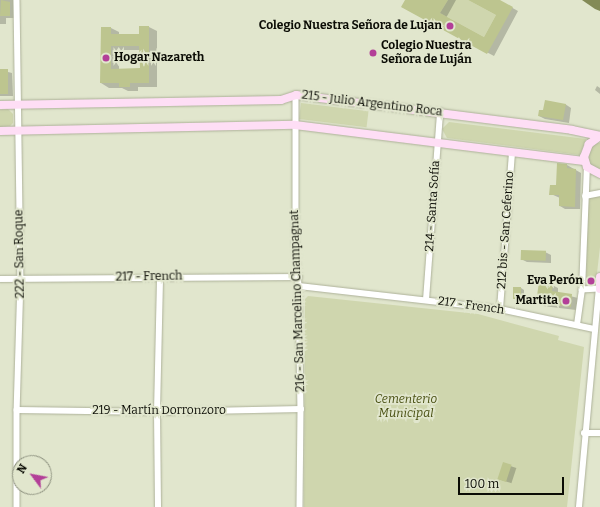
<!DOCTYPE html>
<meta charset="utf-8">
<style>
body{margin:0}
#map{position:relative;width:600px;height:507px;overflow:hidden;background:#e1e6cd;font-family:Bitter,serif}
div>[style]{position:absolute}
.green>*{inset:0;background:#cfd6ae;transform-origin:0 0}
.water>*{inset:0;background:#838a56}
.shadow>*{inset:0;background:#0003;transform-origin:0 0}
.building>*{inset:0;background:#bdc58f;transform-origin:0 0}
.roads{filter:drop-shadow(0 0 1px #adb199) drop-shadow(0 0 1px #adb199)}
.street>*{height:5.5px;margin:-2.75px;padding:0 2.75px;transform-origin:2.75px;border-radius:2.75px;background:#fff}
.secondary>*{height:8px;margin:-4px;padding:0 4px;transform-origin:4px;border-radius:4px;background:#fedef5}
.dots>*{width:11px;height:11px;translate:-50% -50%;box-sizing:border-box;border:2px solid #e1e6cd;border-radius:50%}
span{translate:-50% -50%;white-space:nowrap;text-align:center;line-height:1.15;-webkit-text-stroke:3.5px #e1e6cd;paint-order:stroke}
.poi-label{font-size:12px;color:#0b0c05;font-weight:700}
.right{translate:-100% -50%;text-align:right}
.left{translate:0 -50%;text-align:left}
.street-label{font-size:12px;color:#0b0c05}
.park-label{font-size:12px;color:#484f11;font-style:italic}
.north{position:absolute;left:12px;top:455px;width:40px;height:40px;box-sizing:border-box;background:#e1e6cd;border:1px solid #8b8f7d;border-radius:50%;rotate:302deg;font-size:11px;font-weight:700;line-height:16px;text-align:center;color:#0b0c05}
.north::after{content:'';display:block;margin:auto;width:14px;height:18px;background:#b33f98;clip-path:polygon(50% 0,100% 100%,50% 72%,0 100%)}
.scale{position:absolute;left:458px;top:477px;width:106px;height:18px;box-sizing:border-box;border:2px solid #0b0c05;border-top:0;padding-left:5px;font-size:12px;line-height:14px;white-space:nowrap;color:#0b0c05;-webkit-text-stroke:3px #e1e6cd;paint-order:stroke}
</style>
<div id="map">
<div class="green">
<div style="clip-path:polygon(448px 0,468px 0,496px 15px,484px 37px,440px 13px)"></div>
<div style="left:301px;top:103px;width:68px;height:16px;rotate:7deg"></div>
<div style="clip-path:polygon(8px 109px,13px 114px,13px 123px,10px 126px,0 127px,0 110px)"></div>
<div style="clip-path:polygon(449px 122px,586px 139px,580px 155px,447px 138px,442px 129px)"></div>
<div style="clip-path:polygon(594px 143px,600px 143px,600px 172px,593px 169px,589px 162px,589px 152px)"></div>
<div style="clip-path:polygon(600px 195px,600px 247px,596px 282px,591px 286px,586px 282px,588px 205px,590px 197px)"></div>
<div style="clip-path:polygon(308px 296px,478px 314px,559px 336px,558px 340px,584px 347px,567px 507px,304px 507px,305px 299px)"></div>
</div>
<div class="water">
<div style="clip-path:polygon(582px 0,600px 0,600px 11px,595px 9px)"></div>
</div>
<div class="shadow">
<div style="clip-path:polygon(0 0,13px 0,14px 18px,6px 18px,6px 24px,0 24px)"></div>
<div style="clip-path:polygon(406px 0,456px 0,446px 18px,484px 38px,497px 15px,470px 0,498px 0,518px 11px,494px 56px,402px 7px)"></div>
<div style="clip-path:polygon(evenodd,140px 27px,149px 27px,157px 31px,157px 87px,138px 87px,138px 91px,128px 91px,122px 88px,109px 88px,101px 83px,102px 28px,111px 28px,119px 32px,119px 35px,140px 35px,140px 27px,119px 50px,140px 50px,141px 69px,119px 70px,119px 50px)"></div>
<div style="clip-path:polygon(0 70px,12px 73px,13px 96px,0 96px)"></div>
<div style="clip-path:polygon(597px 86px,600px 88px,600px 94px,595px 90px)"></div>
<div style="clip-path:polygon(565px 104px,571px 108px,569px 123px,545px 119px,539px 116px)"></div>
<div style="clip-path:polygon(558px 164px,567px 165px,581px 173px,580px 209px,565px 209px,560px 206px,560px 198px,551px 194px,557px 186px)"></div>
<div style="clip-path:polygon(545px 252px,551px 255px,551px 263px,527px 262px,521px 259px)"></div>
<div style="clip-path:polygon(552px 285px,558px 288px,558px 293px,578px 298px,576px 310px,543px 306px,538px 302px)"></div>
<div style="clip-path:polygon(521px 288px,524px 290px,524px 301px,513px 298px)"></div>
<div style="left:504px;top:464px;width:13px;height:16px;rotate:18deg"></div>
</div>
<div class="building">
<div style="clip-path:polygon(1px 0,10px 2px,10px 16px,0 16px)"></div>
<div style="clip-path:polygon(405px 0,448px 0,440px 13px,484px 37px,496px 15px,468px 0,500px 0,513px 7px,487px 54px,401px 7px)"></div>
<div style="clip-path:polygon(evenodd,139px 26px,149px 26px,149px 83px,130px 83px,130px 87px,119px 87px,119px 83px,100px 83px,101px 27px,111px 27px,111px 34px,139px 34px,139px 26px,111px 46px,139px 46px,140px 68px,111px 69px,111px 46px)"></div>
<div style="left:0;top:69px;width:8px;height:25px"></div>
<div style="clip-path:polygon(545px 100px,566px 104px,563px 120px,538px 116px,539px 110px,543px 110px)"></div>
<div style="clip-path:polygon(557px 163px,567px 164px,567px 168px,576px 169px,575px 207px,559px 206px,559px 195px,549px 195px,550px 185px,556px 185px)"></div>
<div style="left:521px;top:250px;width:25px;height:10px;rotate:2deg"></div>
<div style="clip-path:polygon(539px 282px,553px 284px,552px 291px,572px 294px,571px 307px,536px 303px)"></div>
<div style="left:513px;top:287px;width:8px;height:12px"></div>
<div style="left:503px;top:462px;width:9px;height:18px;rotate:18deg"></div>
</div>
<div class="roads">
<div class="street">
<div style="left:17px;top:0;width:279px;rotate:89.2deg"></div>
<div style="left:21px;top:279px;width:131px;rotate:91.7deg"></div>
<div style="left:17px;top:410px;width:97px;rotate:90deg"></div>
<div style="left:296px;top:95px;width:149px;rotate:90deg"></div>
<div style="left:296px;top:244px;width:42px;rotate:85.9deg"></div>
<div style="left:299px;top:286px;width:123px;rotate:89.1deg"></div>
<div style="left:301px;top:409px;width:98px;rotate:90.6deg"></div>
<div style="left:585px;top:196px;width:15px;rotate:-11deg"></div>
<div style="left:0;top:279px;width:299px;rotate:-0.4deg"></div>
<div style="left:299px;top:286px;width:202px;rotate:6.5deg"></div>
<div style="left:500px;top:309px;width:96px;rotate:12deg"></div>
<div style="left:426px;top:300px;width:189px;rotate:-85.7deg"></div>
<div style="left:500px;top:309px;width:157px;rotate:-85.6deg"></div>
<div style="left:577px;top:325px;width:35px;rotate:-82deg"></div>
<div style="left:582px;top:290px;width:123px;rotate:-87.7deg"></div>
<div style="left:17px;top:410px;width:140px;rotate:0.8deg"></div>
<div style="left:157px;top:412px;width:144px;rotate:-1.2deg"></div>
<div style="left:584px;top:433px;width:16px"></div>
<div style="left:158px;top:507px;width:95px;rotate:-90.6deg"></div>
<div style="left:157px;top:412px;width:135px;rotate:-88.7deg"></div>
<div style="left:579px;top:507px;width:219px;rotate:-84.8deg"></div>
<div style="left:599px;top:289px;width:17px;rotate:177deg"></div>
</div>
<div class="secondary">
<div style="left:0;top:105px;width:281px;rotate:-1deg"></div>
<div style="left:281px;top:100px;width:16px;rotate:-18deg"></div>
<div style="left:296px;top:95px;width:278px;rotate:7.2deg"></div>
<div style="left:572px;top:130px;width:29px;rotate:12deg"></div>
<div style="left:0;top:131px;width:295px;rotate:-1.2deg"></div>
<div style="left:295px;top:125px;width:291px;rotate:7.1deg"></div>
<div style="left:600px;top:136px;width:14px;rotate:144deg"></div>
<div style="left:589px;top:144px;width:14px;rotate:111deg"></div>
<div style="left:584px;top:157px;width:10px;rotate:73deg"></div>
<div style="left:587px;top:167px;width:15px;rotate:28deg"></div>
<div style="left:600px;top:277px;width:12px;rotate:90deg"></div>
</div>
</div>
<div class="dots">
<div style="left:450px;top:26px;background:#b33f98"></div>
<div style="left:373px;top:53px;background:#b33f98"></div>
<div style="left:106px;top:58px;background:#b33f98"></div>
<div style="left:591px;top:281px;background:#b33f98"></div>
<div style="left:566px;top:301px;background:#b33f98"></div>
</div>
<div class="poi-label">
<span class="right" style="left:442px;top:26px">Colegio Nuestra Señora de Lujan</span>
<span class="left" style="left:381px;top:53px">Colegio Nuestra<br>Señora de Luján</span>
<span class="left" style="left:114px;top:58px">Hogar Nazareth</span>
<span class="right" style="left:583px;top:281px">Eva Perón</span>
<span class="right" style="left:558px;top:301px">Martita</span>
</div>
<div class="street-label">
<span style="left:372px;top:104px;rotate:7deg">215 - Julio Argentino Roca</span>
<span style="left:433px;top:206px;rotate:-86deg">214 - Santa Sofía</span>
<span style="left:506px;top:230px;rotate:-86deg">212 bis - San Ceferino</span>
<span style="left:20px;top:254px;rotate:-91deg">222 - San Roque</span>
<span style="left:149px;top:277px;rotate:-1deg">217 - French</span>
<span style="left:298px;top:301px;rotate:-92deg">216 - San Marcelino Champagnat</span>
<span style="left:471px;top:306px;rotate:8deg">217 - French</span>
<span style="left:159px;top:411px">219 - Martín Dorronzoro</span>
</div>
<div class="park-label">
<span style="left:406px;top:407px">Cementerio<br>Municipal</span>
</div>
<div class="north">N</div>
<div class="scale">100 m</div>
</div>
